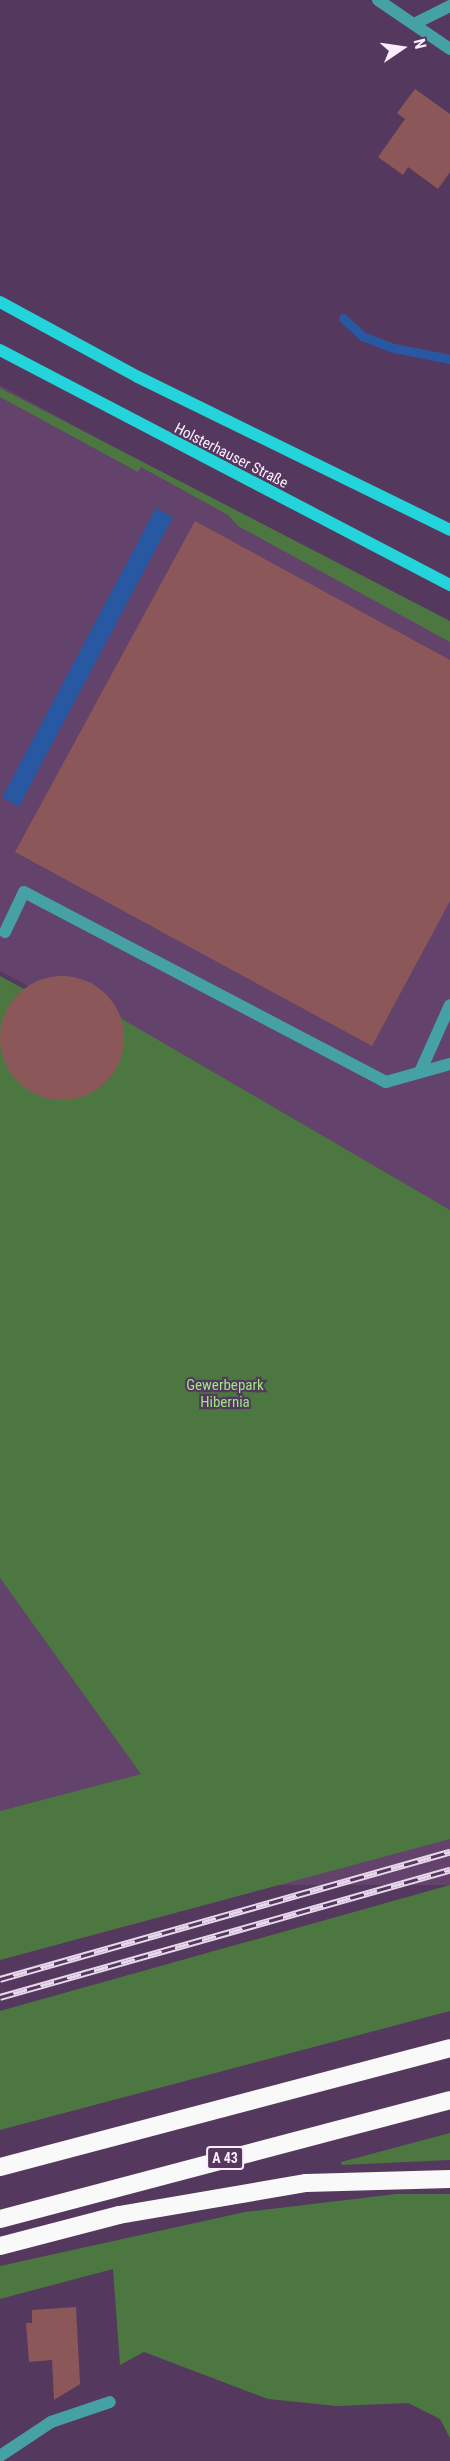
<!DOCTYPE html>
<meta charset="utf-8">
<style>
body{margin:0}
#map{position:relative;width:450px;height:2461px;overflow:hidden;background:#55385d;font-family:"Roboto Condensed",sans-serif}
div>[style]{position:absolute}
.built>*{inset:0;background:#63426c;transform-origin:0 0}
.green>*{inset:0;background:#4d7741}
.water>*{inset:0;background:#2958a2;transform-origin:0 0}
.stream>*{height:9px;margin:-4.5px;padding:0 4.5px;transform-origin:4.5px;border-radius:4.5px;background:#2958a2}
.building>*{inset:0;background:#8c5758}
.round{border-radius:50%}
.service>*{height:12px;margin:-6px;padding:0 6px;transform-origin:6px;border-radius:6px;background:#46a1a5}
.minor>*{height:12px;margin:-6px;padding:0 6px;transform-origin:6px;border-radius:6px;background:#46a1a5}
.secondary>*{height:12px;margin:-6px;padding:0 6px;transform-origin:6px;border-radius:6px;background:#23d4db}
.motorway>*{height:18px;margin:-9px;padding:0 9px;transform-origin:9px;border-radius:9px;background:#f9f9f9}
.rail>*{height:7px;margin-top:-3.5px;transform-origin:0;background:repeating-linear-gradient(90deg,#55385d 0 14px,#e8d8ec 0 28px);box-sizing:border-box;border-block:2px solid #e8d8ec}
span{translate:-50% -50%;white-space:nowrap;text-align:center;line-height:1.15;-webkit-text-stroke:4.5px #55385d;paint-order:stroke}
.shield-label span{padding:2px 4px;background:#55385d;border:2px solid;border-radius:4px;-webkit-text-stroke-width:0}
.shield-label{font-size:14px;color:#fbedff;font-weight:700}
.street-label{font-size:15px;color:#fbedff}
.park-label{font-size:15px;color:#97e980}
.north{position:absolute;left:372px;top:18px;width:60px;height:60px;-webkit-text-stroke:4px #55385d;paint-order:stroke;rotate:77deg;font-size:16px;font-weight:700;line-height:24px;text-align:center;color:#fbedff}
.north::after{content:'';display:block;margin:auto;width:21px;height:27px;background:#fbedff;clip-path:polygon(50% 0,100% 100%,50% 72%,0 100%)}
</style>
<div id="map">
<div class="built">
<div style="clip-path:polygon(0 385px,208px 499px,450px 621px,450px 1210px,0 971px)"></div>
<div style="clip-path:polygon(0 1578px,142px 1774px,0 1811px)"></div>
<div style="left:450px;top:1839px;width:46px;height:188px;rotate:90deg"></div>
</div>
<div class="green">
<div style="clip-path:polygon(0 388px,450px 621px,450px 642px,238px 526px,228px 515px,141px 467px,138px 472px,0 397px)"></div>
<div style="clip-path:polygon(0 976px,24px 989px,39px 980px,63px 976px,92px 983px,113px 1003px,122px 1019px,450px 1210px,450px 1839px,0 1960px,0 1811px,141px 1774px,0 1578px)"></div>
<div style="clip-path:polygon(450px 1885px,450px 2011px,0 2130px,0 2011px)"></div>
<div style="clip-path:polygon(450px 2133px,450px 2160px,342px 2165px,341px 2162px)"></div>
<div style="clip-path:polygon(396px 2194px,450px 2194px,450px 2438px,440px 2419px,408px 2403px,337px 2406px,268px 2399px,144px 2352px,120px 2365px,113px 2269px,0 2299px,0 2266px,245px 2212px)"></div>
</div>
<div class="water">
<div style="left:156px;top:508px;width:19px;height:328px;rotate:28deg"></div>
</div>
<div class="stream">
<div style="left:343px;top:318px;width:26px;rotate:43deg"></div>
<div style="left:362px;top:336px;width:34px;rotate:21deg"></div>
<div style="left:394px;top:348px;width:57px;rotate:11.1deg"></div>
</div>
<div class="building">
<div style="clip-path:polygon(415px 89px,450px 114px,450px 172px,438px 189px,408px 167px,403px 175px,378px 157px,405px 119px,397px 113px)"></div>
<div style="clip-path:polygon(195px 521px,450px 660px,450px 901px,372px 1046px,15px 852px)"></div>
<div class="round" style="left:0;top:976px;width:124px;height:124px"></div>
<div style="clip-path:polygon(76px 2307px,80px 2384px,54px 2400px,52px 2360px,29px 2362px,26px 2323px,32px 2323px,32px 2310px)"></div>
</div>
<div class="service">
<div style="left:5px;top:932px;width:44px;rotate:-64.6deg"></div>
<div style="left:24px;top:892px;width:409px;rotate:27.7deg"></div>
<div style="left:386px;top:1082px;width:66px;rotate:-15.7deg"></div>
<div style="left:420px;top:1072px;width:73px;rotate:-65.9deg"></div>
</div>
<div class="minor">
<div style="left:378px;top:0;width:87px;rotate:34.2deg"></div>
<div style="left:414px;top:24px;width:40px;rotate:-26.6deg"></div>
<div style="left:0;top:2456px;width:61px;rotate:-33.7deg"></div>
<div style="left:51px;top:2422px;width:62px;rotate:-18.7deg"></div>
</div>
<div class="secondary">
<div style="left:0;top:302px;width:157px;rotate:28.5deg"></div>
<div style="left:138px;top:377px;width:347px;rotate:26.1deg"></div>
<div style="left:0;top:350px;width:508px;rotate:27.57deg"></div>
</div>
<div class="motorway">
<div style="left:0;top:2167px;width:465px;rotate:-14.8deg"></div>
<div style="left:0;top:2219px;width:465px;rotate:-14.8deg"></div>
<div style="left:0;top:2246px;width:123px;rotate:-14.6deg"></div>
<div style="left:119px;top:2215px;width:190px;rotate:-9.7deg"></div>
<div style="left:306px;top:2183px;width:144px;rotate:-1.6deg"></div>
</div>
<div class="rail">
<div style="left:0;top:1979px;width:468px;rotate:-15.8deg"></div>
<div style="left:0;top:1997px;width:468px;rotate:-15.8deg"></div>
</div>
<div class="shield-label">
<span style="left:225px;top:2158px">A 43</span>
</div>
<div class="street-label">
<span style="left:231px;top:456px;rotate:27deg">Holsterhauser Straße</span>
</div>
<div class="park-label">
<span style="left:225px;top:1394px">Gewerbepark<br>Hibernia</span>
</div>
<div class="north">N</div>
</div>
